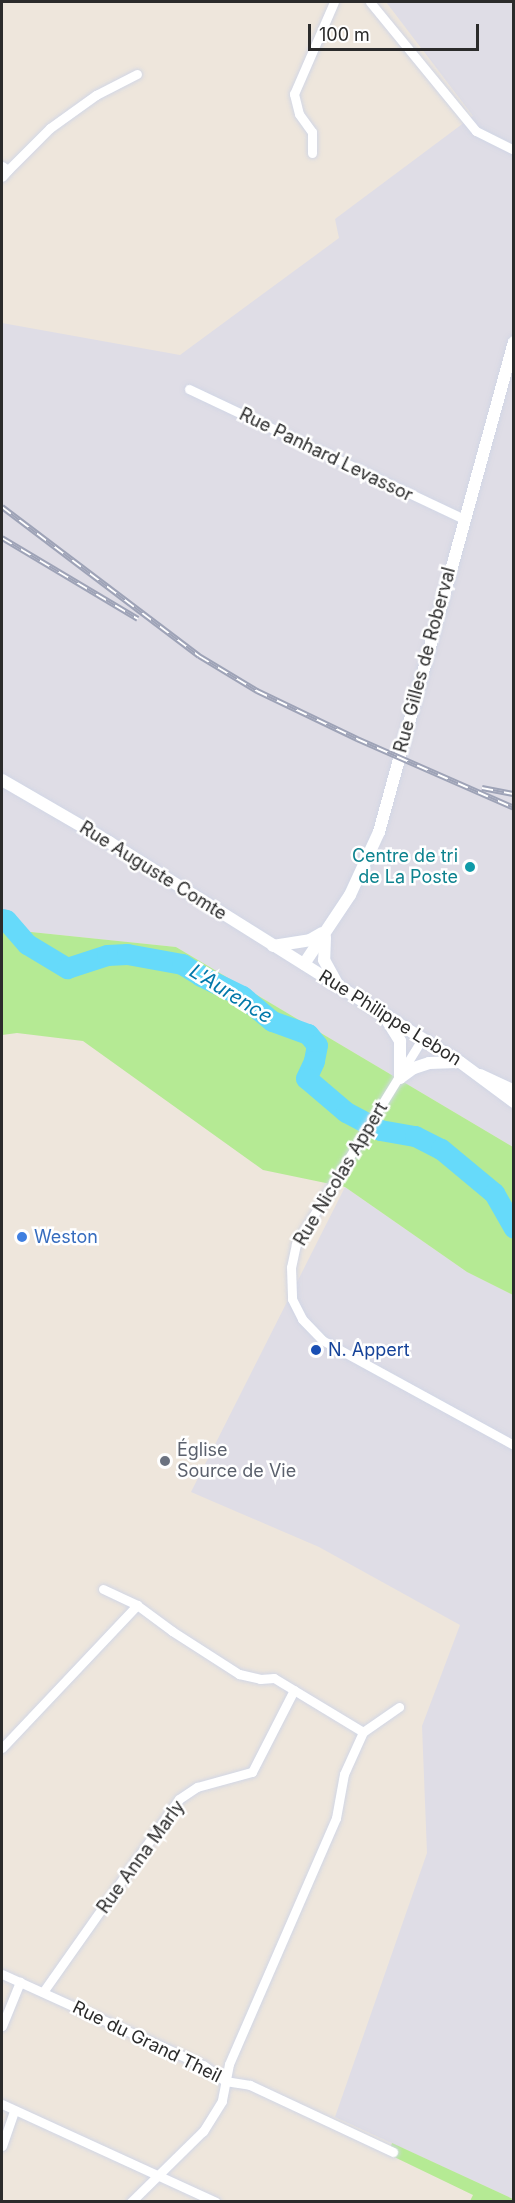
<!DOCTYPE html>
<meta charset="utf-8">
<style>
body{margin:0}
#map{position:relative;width:515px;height:2203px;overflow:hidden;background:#eee6dc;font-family:Inter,sans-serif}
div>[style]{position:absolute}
.industrial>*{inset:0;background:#dfdde6}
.green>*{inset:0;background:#b5ea94}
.river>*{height:21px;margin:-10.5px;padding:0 10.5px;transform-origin:10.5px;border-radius:10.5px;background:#66dafa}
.roads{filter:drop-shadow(0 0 2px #d1d6e5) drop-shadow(0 0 2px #d1d6e5)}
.street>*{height:9px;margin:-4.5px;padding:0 4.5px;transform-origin:4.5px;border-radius:4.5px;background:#fff}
.secondary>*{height:12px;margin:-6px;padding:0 6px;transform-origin:6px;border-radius:6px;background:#fff}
.rail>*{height:6px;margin-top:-3px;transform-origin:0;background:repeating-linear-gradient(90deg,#fff 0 11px,#9ea3b7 0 22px);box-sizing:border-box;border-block:2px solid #9ea3b7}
.dots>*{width:16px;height:16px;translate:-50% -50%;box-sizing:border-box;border:3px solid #fff;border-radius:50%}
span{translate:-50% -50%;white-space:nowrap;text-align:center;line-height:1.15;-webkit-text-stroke:5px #fff;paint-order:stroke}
.street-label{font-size:18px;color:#2b2b2b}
.culture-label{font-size:18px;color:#0d838f}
.right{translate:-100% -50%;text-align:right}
.shop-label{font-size:18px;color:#366cbe}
.left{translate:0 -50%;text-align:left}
.transit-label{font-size:18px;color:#164399}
.worship-label{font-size:18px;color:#5b616d}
.water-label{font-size:20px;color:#0178aa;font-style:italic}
.frame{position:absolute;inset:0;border:3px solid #2b2b2b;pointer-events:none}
.scale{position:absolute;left:308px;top:24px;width:171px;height:27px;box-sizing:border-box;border:3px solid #2b2b2b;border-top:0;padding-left:8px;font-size:18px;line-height:21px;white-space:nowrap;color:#2b2b2b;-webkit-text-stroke:4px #fff;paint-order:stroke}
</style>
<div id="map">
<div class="industrial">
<div style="clip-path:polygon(386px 2px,513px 2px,513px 1147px,176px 947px,2px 929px,2px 323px,180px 355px,339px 238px,335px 219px,473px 116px)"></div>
<div style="clip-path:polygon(345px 1187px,467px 1272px,513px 1295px,513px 2199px,335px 2117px,427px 1853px,422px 1726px,460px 1625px,319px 1547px,191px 1492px)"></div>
</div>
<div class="green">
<div style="clip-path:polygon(2px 929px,176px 947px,513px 1147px,513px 1295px,467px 1272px,345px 1187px,263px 1170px,83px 1041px,17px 1033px,2px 1035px)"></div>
<div style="clip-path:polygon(392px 2143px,513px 2199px,513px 2201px,470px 2201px,473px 2195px,388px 2154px)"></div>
</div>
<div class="river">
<div style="left:2px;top:919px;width:4px;rotate:14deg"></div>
<div style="left:6px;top:920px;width:32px;rotate:49deg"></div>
<div style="left:27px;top:944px;width:47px;rotate:31deg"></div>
<div style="left:67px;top:968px;width:42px;rotate:-18deg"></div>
<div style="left:107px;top:955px;width:20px;rotate:-3deg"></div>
<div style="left:127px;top:954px;width:56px;rotate:10.3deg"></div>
<div style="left:182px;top:964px;width:22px;rotate:32deg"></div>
<div style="left:201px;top:976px;width:46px;rotate:26deg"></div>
<div style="left:242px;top:996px;width:39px;rotate:40deg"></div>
<div style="left:272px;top:1021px;width:38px;rotate:20deg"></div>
<div style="left:308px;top:1034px;width:14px;rotate:51deg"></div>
<div style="left:317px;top:1045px;width:16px;rotate:101deg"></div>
<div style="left:314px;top:1061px;width:19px;rotate:115deg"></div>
<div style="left:306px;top:1078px;width:52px;rotate:40.4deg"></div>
<div style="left:346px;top:1112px;width:38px;rotate:28deg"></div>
<div style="left:380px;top:1130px;width:36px;rotate:10deg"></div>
<div style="left:415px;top:1136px;width:29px;rotate:27deg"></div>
<div style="left:441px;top:1149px;width:69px;rotate:39.7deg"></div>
<div style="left:494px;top:1193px;width:40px;rotate:60.3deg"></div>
</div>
<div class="roads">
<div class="street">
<div style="left:370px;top:2px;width:167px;rotate:50.6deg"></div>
<div style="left:476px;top:131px;width:42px;rotate:26.6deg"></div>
<div style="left:312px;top:153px;width:21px;rotate:-90deg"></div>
<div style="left:312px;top:132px;width:22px;rotate:-126deg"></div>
<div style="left:299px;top:114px;width:21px;rotate:-104deg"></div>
<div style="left:294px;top:94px;width:100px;rotate:-66.5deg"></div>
<div style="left:2px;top:166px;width:7px;rotate:34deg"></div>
<div style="left:8px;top:170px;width:9px;rotate:131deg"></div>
<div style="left:8px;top:170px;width:59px;rotate:-45deg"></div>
<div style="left:50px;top:128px;width:57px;rotate:-35.7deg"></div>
<div style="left:96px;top:95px;width:46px;rotate:-27.1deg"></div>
<div style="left:189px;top:389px;width:304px;rotate:25.3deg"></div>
<div style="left:422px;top:1039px;width:241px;rotate:121.6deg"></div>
<div style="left:296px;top:1244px;width:24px;rotate:102deg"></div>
<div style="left:291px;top:1267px;width:32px;rotate:88deg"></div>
<div style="left:292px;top:1299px;width:22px;rotate:63deg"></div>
<div style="left:302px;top:1319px;width:29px;rotate:46deg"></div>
<div style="left:322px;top:1340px;width:219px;rotate:28.7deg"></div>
<div style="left:103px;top:1589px;width:38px;rotate:25deg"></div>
<div style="left:137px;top:1605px;width:44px;rotate:36.6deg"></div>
<div style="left:172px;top:1631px;width:80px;rotate:32.7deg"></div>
<div style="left:239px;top:1674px;width:22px;rotate:13deg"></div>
<div style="left:260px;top:1679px;width:14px;rotate:-4deg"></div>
<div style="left:274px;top:1678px;width:104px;rotate:31.2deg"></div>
<div style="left:363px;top:1732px;width:46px;rotate:114.3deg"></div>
<div style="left:344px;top:1774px;width:45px;rotate:100.3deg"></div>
<div style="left:336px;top:1818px;width:268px;rotate:113.5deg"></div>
<div style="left:229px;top:2064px;width:38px;rotate:101deg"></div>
<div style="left:222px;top:2101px;width:36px;rotate:122deg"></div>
<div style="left:203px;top:2131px;width:101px;rotate:135.4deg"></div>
<div style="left:363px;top:1732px;width:44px;rotate:-34.8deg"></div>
<div style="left:2px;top:1748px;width:197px;rotate:-46.6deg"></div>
<div style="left:2px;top:1974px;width:221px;rotate:24.4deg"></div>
<div style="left:203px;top:2065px;width:27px;rotate:36deg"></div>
<div style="left:225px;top:2081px;width:25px;rotate:9deg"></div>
<div style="left:250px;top:2085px;width:158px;rotate:25.1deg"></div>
<div style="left:43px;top:1992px;width:236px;rotate:-54.8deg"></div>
<div style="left:179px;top:1799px;width:22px;rotate:-34deg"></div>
<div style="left:197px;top:1787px;width:57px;rotate:-15.3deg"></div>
<div style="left:252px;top:1772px;width:92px;rotate:-62.9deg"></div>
<div style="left:2px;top:2026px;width:48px;rotate:-67.8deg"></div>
<div style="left:2px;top:2104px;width:235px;rotate:24.6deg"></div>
<div style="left:2px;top:2146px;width:37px;rotate:-71deg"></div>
</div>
<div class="secondary">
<div style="left:2px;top:780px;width:124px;rotate:30.1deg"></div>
<div style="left:109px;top:842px;width:414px;rotate:32.1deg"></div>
<div style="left:460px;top:1062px;width:67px;rotate:36.5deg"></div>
<div style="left:325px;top:937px;width:23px;rotate:92deg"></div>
<div style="left:324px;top:960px;width:25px;rotate:61deg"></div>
<div style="left:273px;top:946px;width:37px;rotate:-9deg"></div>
<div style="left:310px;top:940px;width:14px;rotate:-30deg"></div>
<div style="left:304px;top:964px;width:83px;rotate:-56.3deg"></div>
<div style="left:350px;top:895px;width:69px;rotate:-65.3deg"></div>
<div style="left:379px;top:832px;width:508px;rotate:-74.6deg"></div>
<div style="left:387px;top:1020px;width:25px;rotate:58deg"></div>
<div style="left:400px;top:1041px;width:37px;rotate:90deg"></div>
<div style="left:480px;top:1075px;width:38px;rotate:25deg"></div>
<div style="left:400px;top:1078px;width:17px;rotate:-36deg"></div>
<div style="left:414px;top:1068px;width:16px;rotate:-18deg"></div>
<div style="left:429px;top:1063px;width:29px;rotate:-2deg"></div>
</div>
</div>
<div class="rail">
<div style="left:2px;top:507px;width:247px;rotate:37.1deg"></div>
<div style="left:199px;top:656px;width:68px;rotate:31.1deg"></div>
<div style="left:257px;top:691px;width:111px;rotate:25.6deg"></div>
<div style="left:357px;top:739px;width:171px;rotate:23.7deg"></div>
<div style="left:2px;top:538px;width:158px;rotate:30.8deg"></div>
<div style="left:482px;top:788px;width:33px;rotate:11deg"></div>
</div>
<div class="dots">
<div style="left:470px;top:867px;background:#0f9aa8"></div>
<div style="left:22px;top:1237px;background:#3f7fe0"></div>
<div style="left:316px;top:1350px;background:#1a4fb4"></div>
<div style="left:165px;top:1461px;background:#6b7280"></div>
</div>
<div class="street-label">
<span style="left:326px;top:455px;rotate:26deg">Rue Panhard Levassor</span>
<span style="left:425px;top:660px;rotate:-75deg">Rue Gilles de Roberval</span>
<span style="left:153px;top:871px;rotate:32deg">Rue Auguste Comte</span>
<span style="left:390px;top:1018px;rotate:32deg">Rue Philippe Lebon</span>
<span style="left:341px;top:1174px;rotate:-59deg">Rue Nicolas Appert</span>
<span style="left:141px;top:1857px;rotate:-54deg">Rue Anna Marly</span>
<span style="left:147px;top:2042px;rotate:26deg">Rue du Grand Theil</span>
</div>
<div class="culture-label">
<span class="right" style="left:458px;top:867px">Centre de tri<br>de La Poste</span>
</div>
<div class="shop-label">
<span class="left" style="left:34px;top:1237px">Weston</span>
</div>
<div class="transit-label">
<span class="left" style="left:328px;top:1350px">N. Appert</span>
</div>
<div class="worship-label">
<span class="left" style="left:177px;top:1461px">Église<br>Source de Vie</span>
</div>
<div class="water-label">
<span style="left:231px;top:994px;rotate:32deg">L'Aurence</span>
</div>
<div class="frame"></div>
<div class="scale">100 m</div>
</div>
